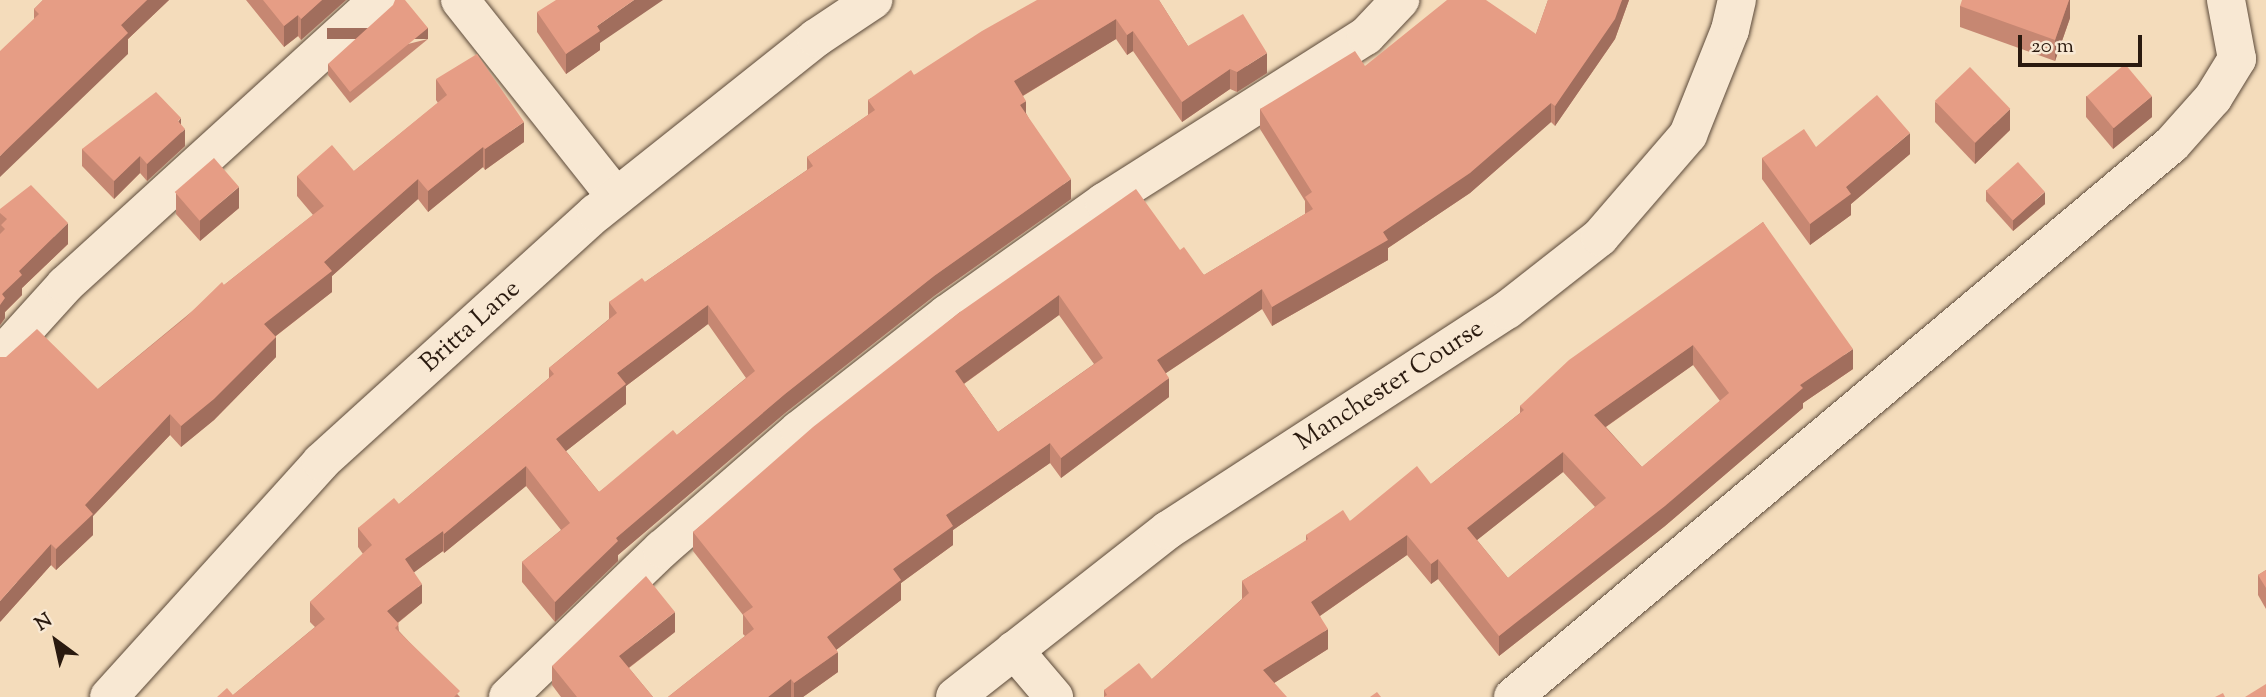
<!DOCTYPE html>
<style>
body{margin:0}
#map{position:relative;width:2266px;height:697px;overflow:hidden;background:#f4dcbb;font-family:"Sorts Mill Goudy",serif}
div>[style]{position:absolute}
.roads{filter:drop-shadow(0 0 2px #5c4a3a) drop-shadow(0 0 2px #5c4a3a)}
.minor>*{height:38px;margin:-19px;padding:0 19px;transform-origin:19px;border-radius:19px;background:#f8e8d3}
.wall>*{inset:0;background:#c68772}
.shaded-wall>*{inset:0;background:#a16e5d;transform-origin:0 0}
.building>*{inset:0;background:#e69d85;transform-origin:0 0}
span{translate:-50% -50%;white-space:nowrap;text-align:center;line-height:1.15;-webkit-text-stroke:7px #f8e8d3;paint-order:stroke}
.street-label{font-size:26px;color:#2a1a0f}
.north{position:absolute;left:21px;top:606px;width:70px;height:70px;-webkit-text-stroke:5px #f8e8d3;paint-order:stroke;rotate:327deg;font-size:19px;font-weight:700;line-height:28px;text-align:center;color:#2a1a0f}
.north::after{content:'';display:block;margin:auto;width:24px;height:32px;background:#2a1a0f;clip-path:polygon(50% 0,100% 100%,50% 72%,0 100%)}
.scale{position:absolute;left:2018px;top:35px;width:124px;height:32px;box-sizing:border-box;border:4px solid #2a1a0f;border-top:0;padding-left:9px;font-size:21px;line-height:24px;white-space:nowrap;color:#2a1a0f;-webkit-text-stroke:5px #f8e8d3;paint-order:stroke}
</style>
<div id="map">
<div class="roads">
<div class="minor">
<div style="left:460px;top:0;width:251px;rotate:51.6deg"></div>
<div style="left:0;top:357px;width:97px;rotate:-47.9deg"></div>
<div style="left:65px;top:285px;width:423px;rotate:-42.3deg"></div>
<div style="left:1014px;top:650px;width:62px;rotate:49.6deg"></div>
<div style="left:109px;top:697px;width:316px;rotate:-47.9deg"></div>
<div style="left:321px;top:462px;width:371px;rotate:-42.2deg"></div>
<div style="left:596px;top:213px;width:281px;rotate:-38.5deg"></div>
<div style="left:816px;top:38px;width:69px;rotate:-33.7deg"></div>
<div style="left:508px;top:697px;width:214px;rotate:-43.9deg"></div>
<div style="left:662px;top:549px;width:181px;rotate:-41deg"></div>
<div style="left:799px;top:430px;width:188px;rotate:-38.1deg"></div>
<div style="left:947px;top:314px;width:193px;rotate:-35.5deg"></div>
<div style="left:1104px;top:202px;width:310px;rotate:-32.4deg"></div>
<div style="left:1366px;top:36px;width:50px;rotate:-46.6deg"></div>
<div style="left:955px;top:697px;width:271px;rotate:-38.1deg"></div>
<div style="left:1168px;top:530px;width:404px;rotate:-33deg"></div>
<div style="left:1507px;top:310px;width:118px;rotate:-38.1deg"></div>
<div style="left:1600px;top:237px;width:135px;rotate:-49.2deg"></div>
<div style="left:1688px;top:135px;width:113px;rotate:-68.2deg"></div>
<div style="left:1730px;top:30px;width:31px;rotate:-77deg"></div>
<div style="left:1513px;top:697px;width:860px;rotate:-40deg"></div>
<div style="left:2172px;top:144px;width:62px;rotate:-48.3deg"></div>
<div style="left:2213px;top:98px;width:46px;rotate:-58.4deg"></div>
<div style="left:2237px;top:59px;width:60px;rotate:-100.6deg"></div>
</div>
</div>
<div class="wall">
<div style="clip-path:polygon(43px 0,169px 0,128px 39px,128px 54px,34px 19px,34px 9px)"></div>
<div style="clip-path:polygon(246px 0,346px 0,301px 40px,298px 36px,284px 47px)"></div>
<div style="clip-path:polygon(evenodd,1159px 0,1188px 46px,1267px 73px,1237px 92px,1230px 89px,1182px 122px,1133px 51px,1127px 55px,1116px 39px,1023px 96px,1026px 113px,1071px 199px,934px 296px,785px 413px,618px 555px,618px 561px,555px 622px,522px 582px,522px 562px,561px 530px,526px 486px,444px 553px,443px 551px,414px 572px,422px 603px,398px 623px,399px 631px,460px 697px,233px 695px,315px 627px,310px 622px,310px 602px,363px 554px,358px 547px,358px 528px,399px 504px,549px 378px,549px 368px,609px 319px,609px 302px,645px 282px,807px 170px,807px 157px,868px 115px,868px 100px,914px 75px,1159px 0,708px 324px,746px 378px,677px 435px,599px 492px,566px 451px,626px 404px,626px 386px,708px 324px)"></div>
<div style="clip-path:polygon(evenodd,1548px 0,1629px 0,1615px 39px,1555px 126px,1551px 122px,1470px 193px,1388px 248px,1388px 260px,1272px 326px,1262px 309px,1166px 373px,1169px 397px,1061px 478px,1050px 463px,953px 530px,953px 545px,901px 583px,901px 600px,836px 650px,838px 672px,803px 697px,668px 697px,745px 636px,743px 634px,743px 615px,693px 551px,693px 532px,960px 312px,1180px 250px,1204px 275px,1305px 214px,1305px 201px,1260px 129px,1260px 109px,1365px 66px,1536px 34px,1548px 0,1059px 315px,1094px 364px,998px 432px,964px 384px,1059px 315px)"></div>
<div style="clip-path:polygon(2070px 0,2070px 18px,2055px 61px,1960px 27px,1960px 6px)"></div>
<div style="clip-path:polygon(537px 12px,600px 43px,600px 50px,566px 74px,537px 32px)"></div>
<div style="clip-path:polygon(428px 39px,350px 103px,328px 75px,328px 64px)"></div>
<div style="clip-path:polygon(436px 79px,524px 142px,485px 170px,483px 167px,428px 212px,418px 199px,332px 276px,332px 292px,276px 336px,276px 357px,214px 420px,181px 447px,170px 435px,93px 516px,93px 535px,56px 570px,51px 565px,0 622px,98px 389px,224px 285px,313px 215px,297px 196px,297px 176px,354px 171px,438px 103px,436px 100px)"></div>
<div style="clip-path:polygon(2086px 96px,2152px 117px,2113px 149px,2086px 117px)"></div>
<div style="clip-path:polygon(1935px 102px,2010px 130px,1975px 164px,1935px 122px)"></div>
<div style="clip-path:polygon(181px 125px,185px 146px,147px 181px,140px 173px,114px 199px,82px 166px,82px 149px)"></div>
<div style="clip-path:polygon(1816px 147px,1910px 154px,1851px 204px,1851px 215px,1810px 245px,1762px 179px,1762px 158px)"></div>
<div style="clip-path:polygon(1986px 190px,2045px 204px,2013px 231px,1986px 201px)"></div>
<div style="clip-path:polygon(176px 193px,239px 208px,200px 241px,176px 214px)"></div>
<div style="clip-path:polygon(0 209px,68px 244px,22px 288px,22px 295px,5px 312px,5px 318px,0 325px)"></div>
<div style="clip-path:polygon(evenodd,1763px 222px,1853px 369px,1803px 403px,1803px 408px,1665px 526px,1499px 656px,1438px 579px,1431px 584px,1407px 555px,1320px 616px,1328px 649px,1274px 683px,1104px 697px,1104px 690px,1152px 679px,1242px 599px,1242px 581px,1306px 541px,1306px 535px,1350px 521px,1431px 484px,1520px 413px,1520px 406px,1763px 222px,1693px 365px,1720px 401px,1642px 467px,1606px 427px,1693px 365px,1763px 222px,1563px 472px,1595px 507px,1508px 578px,1477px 540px,1563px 472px)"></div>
<div style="clip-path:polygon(2266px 570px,2266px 609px,2258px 595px,2258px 575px)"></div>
<div style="clip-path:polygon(675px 632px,629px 668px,653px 697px,561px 697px,552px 685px,552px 666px)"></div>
</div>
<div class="shaded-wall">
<div style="clip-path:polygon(147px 0,169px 0,128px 39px,128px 54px,0 177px,0 156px,121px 25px)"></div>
<div style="clip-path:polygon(322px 0,346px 0,301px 40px,301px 19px)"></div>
<div style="clip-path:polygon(634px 0,663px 0,600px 43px,600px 50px,566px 74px,566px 54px,597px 26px)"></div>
<div style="clip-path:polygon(1622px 0,1629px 0,1615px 39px,1555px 126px,1555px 106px)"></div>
<div style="clip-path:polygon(2069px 0,2070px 0,2070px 18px,2055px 61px,2055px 40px)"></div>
<div style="clip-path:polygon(298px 15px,298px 36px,284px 47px,284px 26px)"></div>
<div style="clip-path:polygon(1116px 19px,1116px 39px,1014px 101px,1014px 81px)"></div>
<div style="left:428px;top:28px;width:11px;height:101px;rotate:90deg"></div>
<div style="clip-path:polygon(1133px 31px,1133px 51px,1127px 55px,1127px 35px)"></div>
<div style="clip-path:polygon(1267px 53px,1267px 73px,1237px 92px,1237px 72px)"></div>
<div style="clip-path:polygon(1230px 69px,1230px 89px,1182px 122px,1182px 102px)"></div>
<div style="clip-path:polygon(2152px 96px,2152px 117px,2113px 149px,2113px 128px)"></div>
<div style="clip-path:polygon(1026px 101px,1026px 121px,1020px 105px)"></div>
<div style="clip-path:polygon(1551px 103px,1551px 122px,1470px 193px,1388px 248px,1388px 260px,1272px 326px,1272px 307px,1383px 232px)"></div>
<div style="clip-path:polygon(2010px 109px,2010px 130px,1975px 164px,1975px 143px)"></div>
<div style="clip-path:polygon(181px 118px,181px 133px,185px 129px,185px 146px,147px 181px,147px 164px)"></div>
<div style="clip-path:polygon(524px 122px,524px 142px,485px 170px,485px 149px)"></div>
<div style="clip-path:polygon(1910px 133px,1910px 154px,1851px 204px,1851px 215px,1810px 245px,1810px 224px,1846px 187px)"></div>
<div style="clip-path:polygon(483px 147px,483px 167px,428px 212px,428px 191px)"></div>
<div style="clip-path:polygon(140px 156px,140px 173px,114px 199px,114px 181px)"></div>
<div style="clip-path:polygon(418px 179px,418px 199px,332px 276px,332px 292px,264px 345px,264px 324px,324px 262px)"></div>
<div style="clip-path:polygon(1071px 179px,1071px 199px,934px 296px,785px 413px,618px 555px,618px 561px,555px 622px,555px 602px,616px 538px,785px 394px,934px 276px)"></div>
<div style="clip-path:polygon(239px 187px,239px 208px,200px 241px,200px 220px)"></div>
<div style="clip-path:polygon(2045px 192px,2045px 204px,2013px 231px,2013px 220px)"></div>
<div style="clip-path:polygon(68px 223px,68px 244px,22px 288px,22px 295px,5px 312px,5px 318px,0 325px,0 305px,2px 294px,19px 271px)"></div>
<div style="clip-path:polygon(1262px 289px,1262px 309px,1157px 379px,1157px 360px)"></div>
<div style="clip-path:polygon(1059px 295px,1059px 315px,955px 390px,955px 371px)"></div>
<div style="clip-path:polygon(708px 305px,708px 324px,626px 386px,626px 404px,556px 459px,556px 439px,617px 373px)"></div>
<div style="clip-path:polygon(276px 337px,276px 357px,214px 420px,181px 447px,181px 426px)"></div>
<div style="clip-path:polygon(1693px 345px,1693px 365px,1594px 435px,1594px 415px)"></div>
<div style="clip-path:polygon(1853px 349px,1853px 369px,1803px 403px,1803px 408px,1665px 526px,1499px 656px,1499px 636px,1800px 385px)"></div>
<div style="clip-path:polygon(1169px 378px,1169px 397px,1061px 478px,1061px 458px)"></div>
<div style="clip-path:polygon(170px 414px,170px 435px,93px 516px,93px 535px,56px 570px,56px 549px,85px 505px)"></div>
<div style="clip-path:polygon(1050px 443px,1050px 463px,953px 530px,953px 545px,901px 583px,901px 600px,827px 657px,827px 637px,946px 515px)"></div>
<div style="clip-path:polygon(1563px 452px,1563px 472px,1467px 548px,1467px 528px)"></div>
<div style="clip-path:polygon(526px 466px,526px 486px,444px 553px,444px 534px)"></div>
<div style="clip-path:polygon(443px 531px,443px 551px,405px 579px,405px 559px)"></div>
<div style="clip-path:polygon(1407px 535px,1407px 555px,1311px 622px,1311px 602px)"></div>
<div style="clip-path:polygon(51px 544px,51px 565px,0 622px,0 601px)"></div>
<div style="clip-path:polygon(1438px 559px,1438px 579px,1431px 584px,1431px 564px)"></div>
<div style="clip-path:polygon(422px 584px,422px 603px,387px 631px,387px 611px)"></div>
<div style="clip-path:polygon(675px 612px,675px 632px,619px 675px,619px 656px)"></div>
<div style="clip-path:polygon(1328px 629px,1328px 649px,1263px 690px,1263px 670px)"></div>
<div style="clip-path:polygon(838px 652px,838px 672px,803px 697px,794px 697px,794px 683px)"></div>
<div style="clip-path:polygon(791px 679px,791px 697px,768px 697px)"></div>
</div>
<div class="building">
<div style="clip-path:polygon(43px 0,147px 0,121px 25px,128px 33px,0 156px,0 51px,39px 14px,34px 9px)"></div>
<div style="clip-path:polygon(263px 0,322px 0,301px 19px,298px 15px,284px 26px)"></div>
<div style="clip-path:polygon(395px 0,405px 0,428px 28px,350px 92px,328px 64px,393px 5px)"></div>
<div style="clip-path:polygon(556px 0,634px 0,597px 26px,600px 31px,566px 54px,537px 12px)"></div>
<div style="clip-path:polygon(evenodd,1037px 0,1159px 0,1188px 46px,1243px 14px,1267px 53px,1237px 72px,1230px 69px,1182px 102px,1133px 31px,1127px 35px,1116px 19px,1014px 81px,1026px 101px,1020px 105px,1071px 179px,934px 276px,785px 394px,616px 538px,618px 541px,555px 602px,522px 562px,570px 523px,526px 466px,444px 534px,443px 531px,405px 559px,422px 584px,387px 611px,399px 624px,395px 628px,460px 691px,454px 697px,217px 697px,227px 688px,233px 695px,325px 619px,310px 602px,372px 545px,358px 528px,394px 498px,399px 504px,554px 374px,549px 368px,617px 313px,609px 302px,642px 278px,645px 282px,813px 166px,807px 157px,875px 110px,868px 100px,911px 70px,914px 75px,982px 31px,1037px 0,708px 305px,755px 371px,677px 435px,673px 430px,599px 492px,556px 439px,626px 384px,617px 373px,708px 305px)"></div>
<div style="clip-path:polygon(evenodd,1447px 0,1486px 0,1536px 34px,1548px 0,1622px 0,1615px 19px,1555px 106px,1551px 103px,1470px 173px,1383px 232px,1388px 240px,1272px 307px,1262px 289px,1157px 360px,1169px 378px,1061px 458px,1050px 443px,946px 515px,953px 526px,893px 569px,901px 580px,827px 637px,838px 652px,794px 683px,791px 679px,768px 697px,668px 697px,754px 629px,743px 614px,753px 607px,693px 532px,813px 427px,960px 312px,1136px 189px,1180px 250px,1184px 247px,1204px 275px,1313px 209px,1305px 197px,1312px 192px,1260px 109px,1355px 51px,1365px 66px,1447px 0,1059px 295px,1103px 358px,998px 432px,955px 371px,1059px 295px)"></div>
<div style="clip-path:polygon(1962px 0,2069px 0,2055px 40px,1960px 6px)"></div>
<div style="clip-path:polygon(477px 54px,524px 122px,485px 149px,483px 147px,428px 191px,418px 179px,324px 262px,332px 271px,264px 324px,276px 337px,214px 399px,181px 426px,170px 414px,85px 505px,93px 514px,56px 549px,51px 544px,0 601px,0 357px,6px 357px,37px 329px,98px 389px,184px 319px,222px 282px,224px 285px,324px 206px,297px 176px,332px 145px,354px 171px,447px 95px,436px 79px)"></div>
<div style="left:2125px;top:64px;width:42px;height:50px;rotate:50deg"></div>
<div style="left:1970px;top:67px;width:58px;height:49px;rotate:46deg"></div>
<div style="clip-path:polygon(156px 92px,181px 118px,178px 121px,185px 129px,147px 164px,140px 156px,114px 181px,82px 149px)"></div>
<div style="clip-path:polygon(1877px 95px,1910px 133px,1846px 187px,1851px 194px,1810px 224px,1762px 158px,1804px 129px,1816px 147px)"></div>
<div style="left:214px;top:158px;width:38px;height:52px;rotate:49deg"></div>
<div style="left:2018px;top:162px;width:40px;height:43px;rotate:48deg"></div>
<div style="clip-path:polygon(31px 185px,68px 223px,19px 271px,22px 275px,2px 294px,5px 298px,0 305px,0 234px,5px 229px,1px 225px,7px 219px,0 213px,0 209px)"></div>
<div style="clip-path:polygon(evenodd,1763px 222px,1853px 349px,1800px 385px,1803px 388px,1665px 506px,1499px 636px,1438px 559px,1431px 564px,1407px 535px,1311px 602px,1328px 629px,1263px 670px,1287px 697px,1104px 697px,1107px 695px,1104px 690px,1139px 663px,1152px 679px,1249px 593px,1242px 581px,1308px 539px,1306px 535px,1343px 510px,1350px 521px,1417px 466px,1431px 484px,1524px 410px,1520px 406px,1569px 360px,1763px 222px,1693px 345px,1729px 393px,1642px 467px,1594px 415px,1693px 345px,1763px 222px,1563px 452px,1606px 498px,1508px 578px,1467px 528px,1563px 452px)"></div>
<div style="clip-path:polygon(2266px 570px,2266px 588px,2258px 575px)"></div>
<div style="clip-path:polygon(646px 576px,675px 612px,619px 656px,653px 697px,577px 697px,552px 666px)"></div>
<div style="clip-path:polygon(2266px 684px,2266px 697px,2245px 697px)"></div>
<div style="clip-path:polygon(1377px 692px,1381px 697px,1370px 697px)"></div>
<div style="clip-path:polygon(2223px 693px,2225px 697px,2215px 697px)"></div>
</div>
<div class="street-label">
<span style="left:471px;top:327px;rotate:-42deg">Britta Lane</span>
<span style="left:1390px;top:386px;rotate:-33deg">Manchester Course</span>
</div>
<div class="north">N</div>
<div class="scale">20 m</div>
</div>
